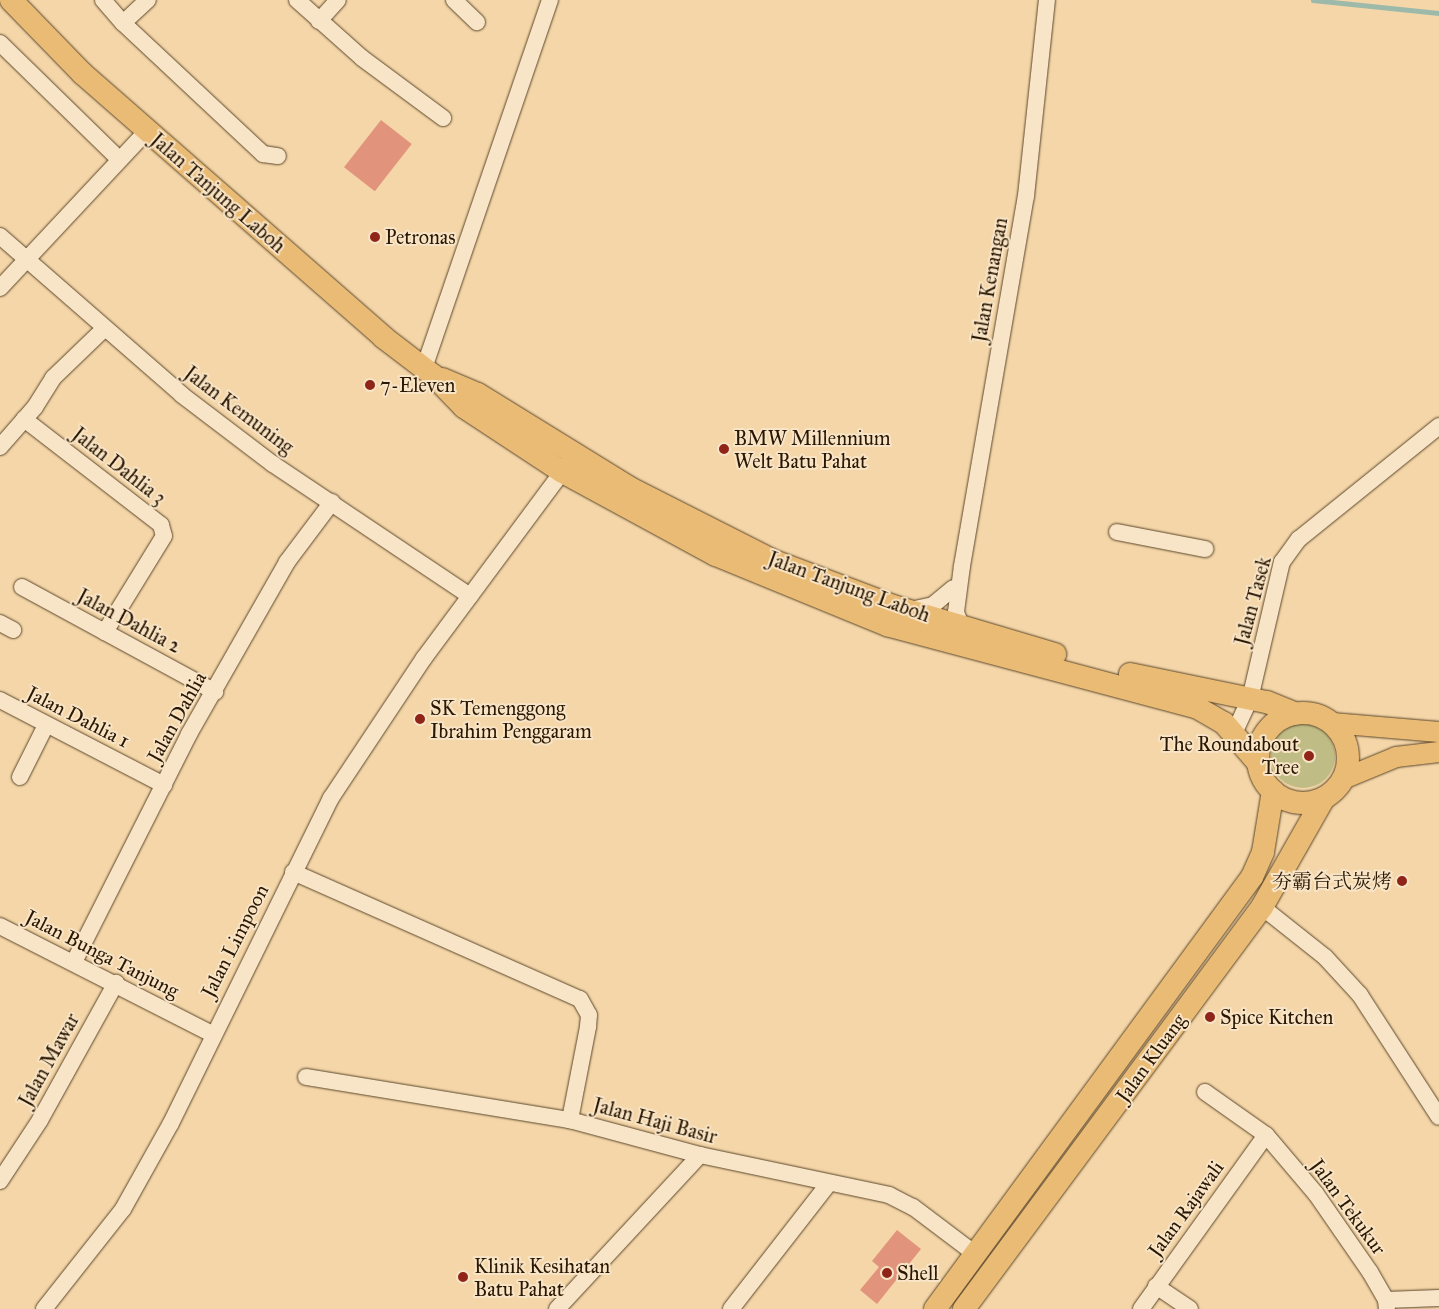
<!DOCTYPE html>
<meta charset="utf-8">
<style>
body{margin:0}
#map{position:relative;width:1439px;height:1309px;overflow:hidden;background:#f4d6a8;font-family:"IM FELL Great Primer","Noto Serif SC",serif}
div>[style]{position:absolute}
.green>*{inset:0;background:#bfbd85}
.round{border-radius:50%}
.stream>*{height:4.5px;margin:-2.25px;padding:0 2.25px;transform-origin:2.25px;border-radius:2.25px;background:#9cb9aa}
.building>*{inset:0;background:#e2937c;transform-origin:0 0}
.roads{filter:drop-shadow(0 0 1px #5c472b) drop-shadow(0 0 1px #5c472b)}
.minor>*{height:16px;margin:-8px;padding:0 8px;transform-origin:8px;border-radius:8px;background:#f8e4c6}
.major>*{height:20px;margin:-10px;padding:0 10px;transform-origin:10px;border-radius:10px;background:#eabb74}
.highway>*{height:22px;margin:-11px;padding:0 11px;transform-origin:11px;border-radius:11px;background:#eabb74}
.highway>.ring{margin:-11px;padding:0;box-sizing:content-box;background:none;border:22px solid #eabb74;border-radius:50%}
.dots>*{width:14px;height:14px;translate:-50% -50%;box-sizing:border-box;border:2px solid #f8e4c6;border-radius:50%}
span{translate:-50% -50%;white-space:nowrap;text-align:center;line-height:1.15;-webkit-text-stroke:4px #f8e4c6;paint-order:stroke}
.street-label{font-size:20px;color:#2a1701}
.poi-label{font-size:20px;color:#2a1701}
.left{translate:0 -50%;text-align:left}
.right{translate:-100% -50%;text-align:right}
</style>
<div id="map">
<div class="green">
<div class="round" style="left:1271px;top:724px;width:64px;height:64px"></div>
</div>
<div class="stream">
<div style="left:1313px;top:0;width:127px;rotate:5.9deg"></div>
</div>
<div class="building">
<div style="left:381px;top:120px;width:39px;height:60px;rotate:38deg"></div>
<div style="clip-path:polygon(897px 1230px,921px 1249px,877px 1304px,860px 1290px,879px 1267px,872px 1261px)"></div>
</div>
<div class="roads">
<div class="minor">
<div style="left:103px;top:0;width:30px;rotate:49deg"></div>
<div style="left:123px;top:23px;width:192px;rotate:43.1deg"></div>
<div style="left:263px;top:154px;width:15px;rotate:8deg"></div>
<div style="left:297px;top:0;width:87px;rotate:41.7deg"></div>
<div style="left:362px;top:58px;width:101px;rotate:36.5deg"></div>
<div style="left:454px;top:0;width:32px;rotate:44deg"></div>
<div style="left:319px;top:21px;width:28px;rotate:-48deg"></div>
<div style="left:123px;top:23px;width:34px;rotate:-43deg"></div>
<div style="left:0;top:43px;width:165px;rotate:44.3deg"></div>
<div style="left:0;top:236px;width:242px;rotate:41.1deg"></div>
<div style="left:182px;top:395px;width:114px;rotate:37.2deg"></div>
<div style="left:273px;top:464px;width:237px;rotate:33.8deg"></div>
<div style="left:0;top:288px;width:215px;rotate:-46.9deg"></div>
<div style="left:424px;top:368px;width:389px;rotate:-71.1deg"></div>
<div style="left:24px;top:419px;width:173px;rotate:37.7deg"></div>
<div style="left:161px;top:525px;width:11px;rotate:75deg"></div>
<div style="left:164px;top:536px;width:113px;rotate:121.6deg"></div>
<div style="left:0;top:447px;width:53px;rotate:-48.8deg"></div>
<div style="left:35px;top:407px;width:34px;rotate:-58deg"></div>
<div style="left:53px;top:378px;width:71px;rotate:-43.9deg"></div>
<div style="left:1117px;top:532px;width:90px;rotate:10.9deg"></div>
<div style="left:22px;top:587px;width:220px;rotate:28.5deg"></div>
<div style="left:910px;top:610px;width:24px;rotate:-12deg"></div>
<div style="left:933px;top:605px;width:26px;rotate:-40deg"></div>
<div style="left:0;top:623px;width:15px;rotate:28deg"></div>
<div style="left:962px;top:628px;width:17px;rotate:-111deg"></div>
<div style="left:956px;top:612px;width:46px;rotate:-82.6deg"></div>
<div style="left:962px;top:566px;width:375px;rotate:-80.2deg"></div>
<div style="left:1026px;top:196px;width:197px;rotate:-83.9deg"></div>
<div style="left:0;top:700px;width:185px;rotate:27.4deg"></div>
<div style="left:1234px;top:733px;width:38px;rotate:-65deg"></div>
<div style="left:1250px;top:699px;width:141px;rotate:-76.9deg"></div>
<div style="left:1282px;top:562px;width:29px;rotate:-54deg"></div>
<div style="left:1299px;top:539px;width:180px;rotate:-38.9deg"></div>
<div style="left:20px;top:777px;width:58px;rotate:-63.4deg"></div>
<div style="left:293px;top:872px;width:314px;rotate:23.9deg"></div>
<div style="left:580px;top:999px;width:18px;rotate:61deg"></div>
<div style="left:589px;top:1015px;width:12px;rotate:95deg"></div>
<div style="left:588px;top:1027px;width:95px;rotate:101deg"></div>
<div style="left:1262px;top:907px;width:80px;rotate:38.4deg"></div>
<div style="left:1325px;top:957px;width:52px;rotate:47.4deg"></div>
<div style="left:1360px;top:995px;width:145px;rotate:57.1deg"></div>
<div style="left:0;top:926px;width:238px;rotate:27deg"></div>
<div style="left:74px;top:962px;width:255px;rotate:-63.2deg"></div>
<div style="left:189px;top:734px;width:198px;rotate:-60.3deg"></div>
<div style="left:287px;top:562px;width:75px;rotate:-53.1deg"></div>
<div style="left:306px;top:1077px;width:267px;rotate:9.3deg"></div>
<div style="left:570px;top:1120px;width:135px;rotate:15.1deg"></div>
<div style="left:700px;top:1155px;width:193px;rotate:11.9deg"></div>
<div style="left:889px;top:1195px;width:27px;rotate:27deg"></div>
<div style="left:913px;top:1207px;width:76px;rotate:37deg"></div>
<div style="left:1205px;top:1092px;width:75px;rotate:35.2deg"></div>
<div style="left:1266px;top:1135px;width:77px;rotate:49.7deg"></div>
<div style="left:1316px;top:1194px;width:95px;rotate:55.3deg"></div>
<div style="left:1370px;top:1272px;width:32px;rotate:60deg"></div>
<div style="left:1386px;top:1300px;width:9px;rotate:84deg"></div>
<div style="left:0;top:1181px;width:73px;rotate:-56.7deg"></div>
<div style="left:40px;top:1120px;width:157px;rotate:-61deg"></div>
<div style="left:1156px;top:1286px;width:41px;rotate:34.1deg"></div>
<div style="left:1386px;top:1300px;width:53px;rotate:-2.2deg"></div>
<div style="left:44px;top:1309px;width:127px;rotate:-51.7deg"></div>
<div style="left:123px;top:1209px;width:98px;rotate:-60.8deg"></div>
<div style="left:171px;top:1123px;width:362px;rotate:-63.8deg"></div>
<div style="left:331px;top:798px;width:168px;rotate:-56.4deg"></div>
<div style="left:424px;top:658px;width:242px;rotate:-53.4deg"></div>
<div style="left:557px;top:1309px;width:210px;rotate:-47.1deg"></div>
<div style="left:731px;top:1309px;width:160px;rotate:-52.1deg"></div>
<div style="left:1141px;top:1309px;width:214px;rotate:-54.3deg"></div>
</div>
<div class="major">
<div style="left:1332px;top:723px;width:107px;rotate:4.8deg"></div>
<div style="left:1343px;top:779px;width:57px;rotate:-22.5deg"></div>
<div style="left:1396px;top:757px;width:43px;rotate:-6.6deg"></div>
</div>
<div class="highway">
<div style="left:11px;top:0;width:103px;rotate:45.8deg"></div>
<div style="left:83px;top:74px;width:399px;rotate:41.2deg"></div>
<div style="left:383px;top:337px;width:64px;rotate:37.4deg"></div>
<div style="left:434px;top:376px;width:43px;rotate:45.9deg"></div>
<div style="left:464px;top:407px;width:116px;rotate:33.4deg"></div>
<div style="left:561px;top:471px;width:176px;rotate:28.5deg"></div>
<div style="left:716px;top:555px;width:185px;rotate:22.3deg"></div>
<div style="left:887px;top:625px;width:320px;rotate:14.9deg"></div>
<div style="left:1196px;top:707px;width:32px;rotate:30deg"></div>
<div style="left:1224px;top:723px;width:54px;rotate:49.5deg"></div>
<div style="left:442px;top:379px;width:39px;rotate:23deg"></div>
<div style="left:478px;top:394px;width:179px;rotate:31.7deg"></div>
<div style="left:630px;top:488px;width:161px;rotate:26.9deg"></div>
<div style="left:774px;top:561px;width:130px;rotate:20.7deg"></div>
<div style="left:896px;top:607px;width:166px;rotate:16.5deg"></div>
<div style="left:1130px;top:674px;width:140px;rotate:11.6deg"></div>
<div style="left:1267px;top:702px;width:31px;rotate:22deg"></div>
<div class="ring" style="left:1258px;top:713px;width:68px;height:68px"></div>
<div style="left:935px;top:1309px;width:536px;rotate:-53.73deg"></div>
<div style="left:1252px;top:877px;width:27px;rotate:-66deg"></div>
<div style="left:1263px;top:852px;width:62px;rotate:-80.7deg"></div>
<div style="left:964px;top:1309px;width:500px;rotate:-53.45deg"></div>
<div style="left:1262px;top:907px;width:125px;rotate:-60.4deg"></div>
</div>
</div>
<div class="dots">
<div style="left:375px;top:237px;background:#8f2418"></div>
<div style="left:370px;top:385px;background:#8f2418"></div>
<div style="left:724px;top:449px;background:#8f2418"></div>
<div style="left:420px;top:719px;background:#8f2418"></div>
<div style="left:1309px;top:756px;background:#8f2418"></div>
<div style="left:1402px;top:881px;background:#8f2418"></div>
<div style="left:1210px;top:1017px;background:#8f2418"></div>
<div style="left:887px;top:1273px;background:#8f2418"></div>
<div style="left:463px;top:1277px;background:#8f2418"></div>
</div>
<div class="street-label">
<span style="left:218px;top:193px;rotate:41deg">Jalan Tanjung Laboh</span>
<span style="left:990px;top:280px;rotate:-80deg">Jalan Kenangan</span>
<span style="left:239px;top:410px;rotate:37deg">Jalan Kemuning</span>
<span style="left:119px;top:466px;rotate:38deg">Jalan Dahlia 3</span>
<span style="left:849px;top:587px;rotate:20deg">Jalan Tanjung Laboh</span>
<span style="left:1253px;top:601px;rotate:-75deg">Jalan Tasek</span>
<span style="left:129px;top:621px;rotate:28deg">Jalan Dahlia 2</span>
<span style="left:78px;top:717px;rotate:27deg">Jalan Dahlia 1</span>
<span style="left:177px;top:717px;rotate:-61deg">Jalan Dahlia</span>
<span style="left:235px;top:941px;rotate:-63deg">Jalan Limpoon</span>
<span style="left:102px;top:954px;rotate:27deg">Jalan Bunga Tanjung</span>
<span style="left:1151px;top:1058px;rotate:-54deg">Jalan Kluang</span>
<span style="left:49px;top:1060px;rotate:-61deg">Jalan Mawar</span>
<span style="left:655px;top:1121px;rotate:15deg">Jalan Haji Basir</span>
<span style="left:1348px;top:1207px;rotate:54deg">Jalan Tekukur</span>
<span style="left:1186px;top:1209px;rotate:-54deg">Jalan Rajawali</span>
</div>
<div class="poi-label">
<span class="left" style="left:385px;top:237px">Petronas</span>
<span class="left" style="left:380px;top:385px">7-Eleven</span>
<span class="left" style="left:734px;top:450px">BMW Millennium<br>Welt Batu Pahat</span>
<span class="left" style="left:430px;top:720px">SK Temenggong<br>Ibrahim Penggaram</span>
<span class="right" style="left:1299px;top:756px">The Roundabout<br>Tree</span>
<span class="right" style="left:1392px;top:881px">夯霸台式炭烤</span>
<span class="left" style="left:1220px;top:1017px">Spice Kitchen</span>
<span class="left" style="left:474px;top:1278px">Klinik Kesihatan<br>Batu Pahat</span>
<span class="left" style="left:897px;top:1273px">Shell</span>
</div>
</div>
